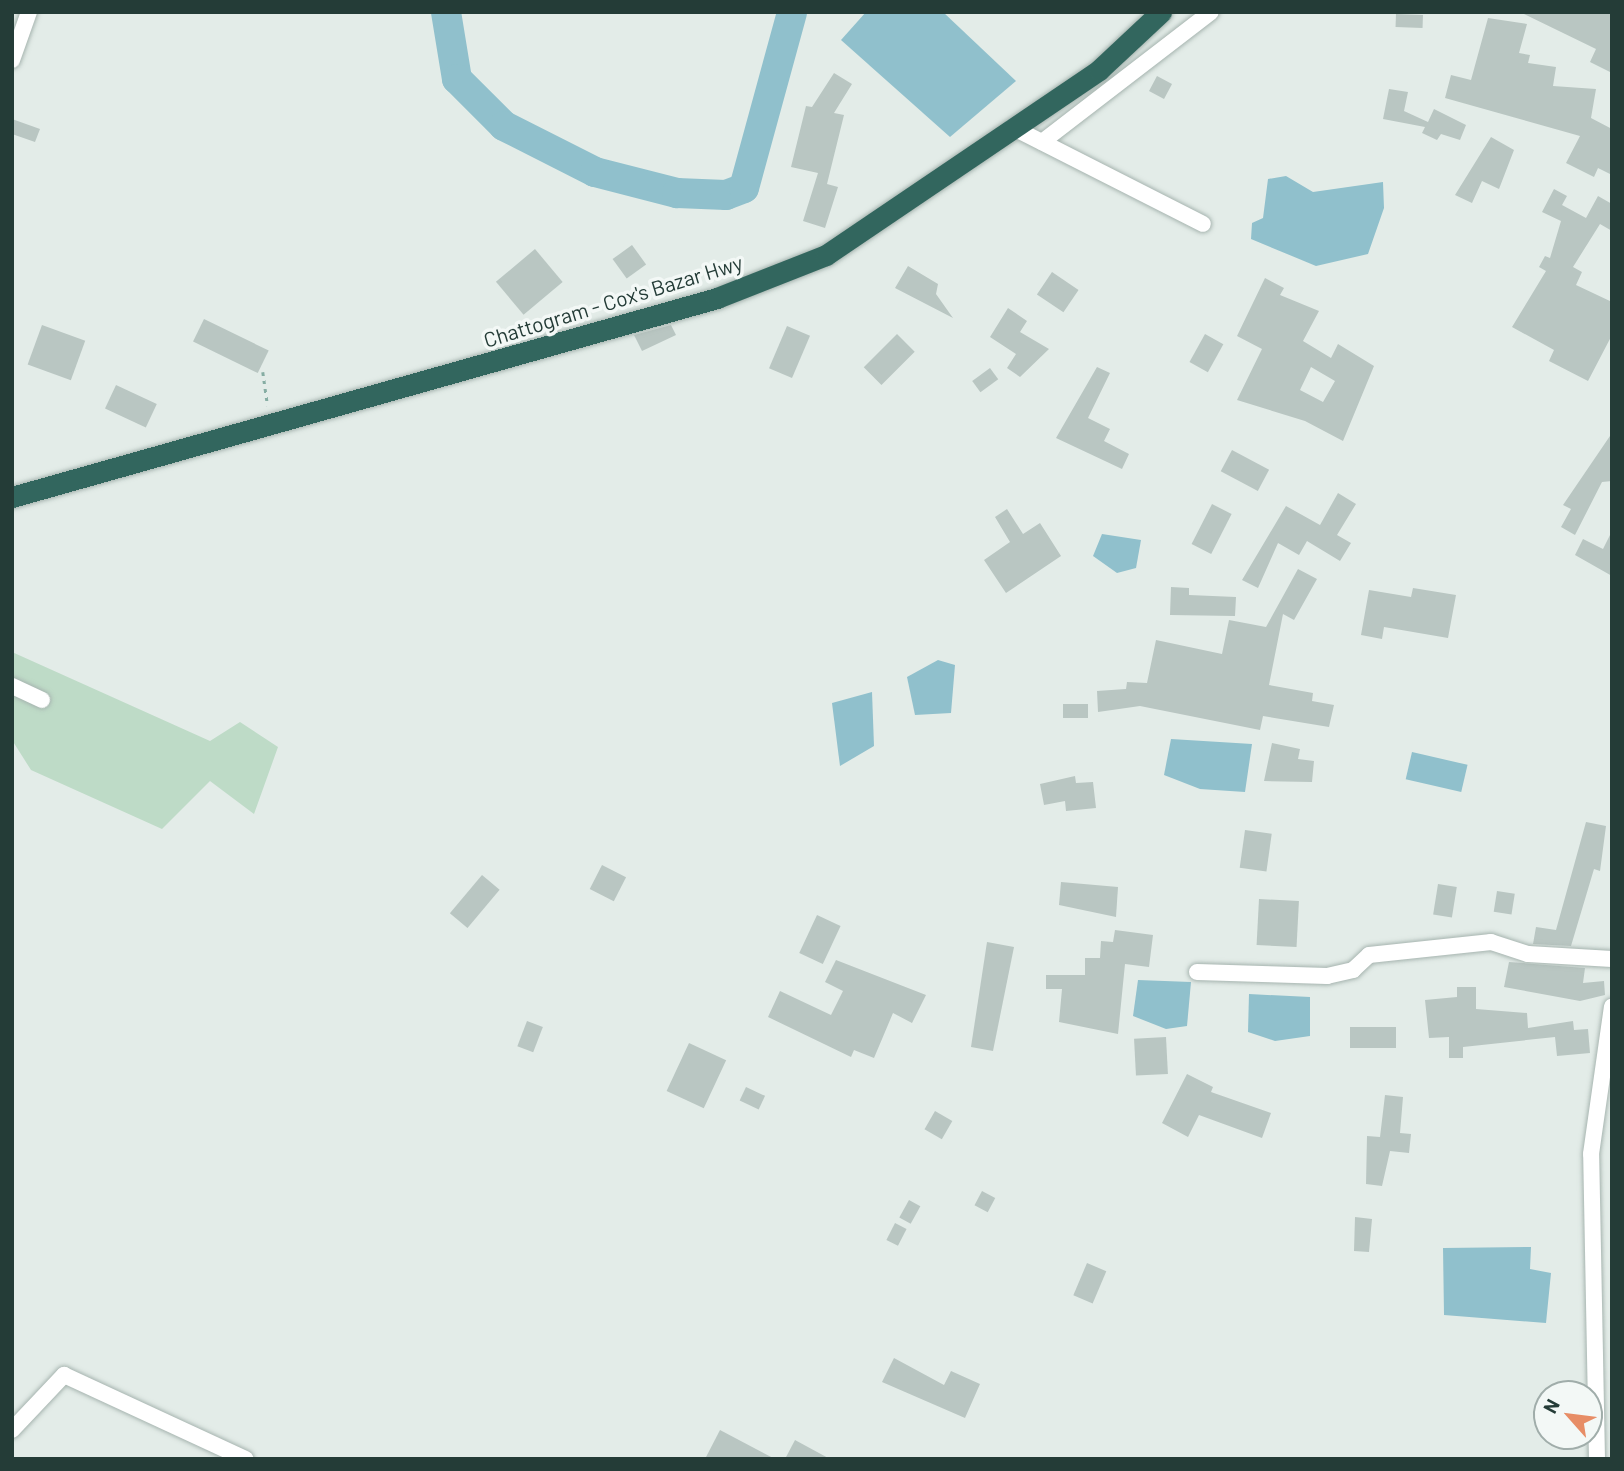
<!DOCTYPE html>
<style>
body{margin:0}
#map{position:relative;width:1624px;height:1471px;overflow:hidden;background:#e3ece8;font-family:Barlow,sans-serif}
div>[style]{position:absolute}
.green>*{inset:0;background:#bedbc7}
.water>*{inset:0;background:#90c0cc;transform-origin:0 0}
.river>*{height:30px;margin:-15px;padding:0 15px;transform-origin:15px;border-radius:15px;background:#90c0cc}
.building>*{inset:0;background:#b9c6c2;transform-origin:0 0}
.path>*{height:2.5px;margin-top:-1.25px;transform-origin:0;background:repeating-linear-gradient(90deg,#86ada3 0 3.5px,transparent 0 8.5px)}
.roads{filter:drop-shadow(0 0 2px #a6b4af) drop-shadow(0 0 2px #a6b4af)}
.minor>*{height:16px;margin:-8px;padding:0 8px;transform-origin:8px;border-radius:8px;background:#fff}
.highway>*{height:21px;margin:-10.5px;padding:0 10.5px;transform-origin:10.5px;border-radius:10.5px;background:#32665e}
span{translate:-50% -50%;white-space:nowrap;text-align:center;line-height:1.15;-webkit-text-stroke:7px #f3f8f6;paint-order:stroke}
.street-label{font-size:21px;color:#243c37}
.frame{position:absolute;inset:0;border:14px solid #243c37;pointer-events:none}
.north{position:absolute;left:1533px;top:1380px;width:70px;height:70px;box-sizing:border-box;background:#f3f8f6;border:2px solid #a0adaa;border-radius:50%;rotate:298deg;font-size:19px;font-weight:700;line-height:28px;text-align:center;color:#243c37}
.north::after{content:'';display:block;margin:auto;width:24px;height:32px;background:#e78d66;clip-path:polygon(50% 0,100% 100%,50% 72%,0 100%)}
</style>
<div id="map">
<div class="green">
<div style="clip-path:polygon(12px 652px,210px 741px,240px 722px,278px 747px,254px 814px,210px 781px,162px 829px,31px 770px,12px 740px)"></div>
</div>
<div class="water">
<div style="clip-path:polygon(866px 12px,943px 12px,1016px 81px,950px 137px,841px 40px)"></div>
<div style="clip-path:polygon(1286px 176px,1313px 192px,1383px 182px,1384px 208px,1368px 254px,1316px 266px,1251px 239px,1252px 223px,1263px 218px,1268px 179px)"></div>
<div style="clip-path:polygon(1102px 534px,1141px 540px,1136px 568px,1117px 573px,1093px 556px)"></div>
<div style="clip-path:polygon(938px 660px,955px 665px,951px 713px,915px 715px,907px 677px)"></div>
<div style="clip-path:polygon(872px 692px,874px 746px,840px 766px,832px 703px)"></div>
<div style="clip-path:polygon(1171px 739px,1252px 744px,1245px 792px,1200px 789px,1164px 775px)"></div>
<div style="left:1412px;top:752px;width:57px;height:28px;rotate:13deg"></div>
<div style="clip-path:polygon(1138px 980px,1191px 982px,1187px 1026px,1166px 1029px,1133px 1016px)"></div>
<div style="clip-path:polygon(1249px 994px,1310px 997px,1310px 1036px,1275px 1041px,1248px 1032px)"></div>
<div style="clip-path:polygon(1531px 1247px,1530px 1269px,1551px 1273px,1546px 1323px,1444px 1315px,1443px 1248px)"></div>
</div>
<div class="river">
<div style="left:446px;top:12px;width:68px;rotate:80.7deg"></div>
<div style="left:457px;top:79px;width:66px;rotate:45deg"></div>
<div style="left:504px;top:126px;width:102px;rotate:26.8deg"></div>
<div style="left:595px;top:172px;width:85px;rotate:14.4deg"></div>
<div style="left:677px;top:193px;width:49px;rotate:2.3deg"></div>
<div style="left:726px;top:195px;width:19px;rotate:-21deg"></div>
<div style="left:744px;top:188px;width:182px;rotate:-74.7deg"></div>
</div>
<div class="building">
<div style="clip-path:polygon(1520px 12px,1610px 12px,1612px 73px,1590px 62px,1596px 49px)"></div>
<div style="left:1396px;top:14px;width:27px;height:13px;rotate:2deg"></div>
<div style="clip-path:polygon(1488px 18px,1527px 24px,1519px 53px,1530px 55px,1528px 63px,1556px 67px,1553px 86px,1596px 89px,1591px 118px,1612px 129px,1612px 175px,1598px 168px,1594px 177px,1566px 163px,1580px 136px,1445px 98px,1451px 75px,1471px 80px)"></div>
<div style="clip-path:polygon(834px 73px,852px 84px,834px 113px,844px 115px,827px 184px,838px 187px,825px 228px,803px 221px,818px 173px,791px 167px,806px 106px,812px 107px)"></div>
<div style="left:1157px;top:76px;width:17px;height:17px;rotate:28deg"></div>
<div style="clip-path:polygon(1389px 89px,1408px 92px,1404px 111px,1428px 122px,1434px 109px,1466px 125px,1460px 140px,1441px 134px,1437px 140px,1422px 133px,1425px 127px,1383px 119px)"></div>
<div style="clip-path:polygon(12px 119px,40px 129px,35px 142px,12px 134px)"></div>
<div style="clip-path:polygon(1491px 137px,1514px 150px,1499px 189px,1482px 181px,1472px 203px,1455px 195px)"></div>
<div style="clip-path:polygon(1554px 189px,1567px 196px,1562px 205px,1586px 218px,1598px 196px,1612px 204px,1612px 231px,1600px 224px,1573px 267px,1582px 272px,1576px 285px,1612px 302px,1612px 335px,1588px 381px,1549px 361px,1554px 350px,1512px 327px,1546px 271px,1539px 267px,1545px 256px,1550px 258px,1561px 221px,1542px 212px)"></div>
<div style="left:632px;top:245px;width:24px;height:24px;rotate:54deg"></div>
<div style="left:535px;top:249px;width:43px;height:51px;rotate:50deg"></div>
<div style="clip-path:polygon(908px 266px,938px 284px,936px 294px,953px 318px,895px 288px)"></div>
<div style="left:1052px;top:272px;width:32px;height:27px;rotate:34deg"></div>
<div style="clip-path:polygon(evenodd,1265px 278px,1284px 288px,1280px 295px,1319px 311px,1303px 341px,1331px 358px,1338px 344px,1374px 366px,1343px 441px,1305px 421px,1237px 400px,1262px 349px,1237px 336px,1265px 278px,1311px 367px,1335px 381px,1323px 402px,1300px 390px,1311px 367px)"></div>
<div style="clip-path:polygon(1008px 308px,1027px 321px,1020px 332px,1049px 349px,1020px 377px,1007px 368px,1016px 354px,990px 337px)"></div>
<div style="left:204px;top:319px;width:72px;height:25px;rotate:26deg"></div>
<div style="left:42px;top:325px;width:46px;height:42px;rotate:20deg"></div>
<div style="clip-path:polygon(671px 325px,676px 335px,642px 351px,634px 335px)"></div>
<div style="left:787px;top:326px;width:25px;height:46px;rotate:23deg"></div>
<div style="left:897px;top:334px;width:25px;height:47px;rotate:45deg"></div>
<div style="left:1205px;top:334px;width:21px;height:32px;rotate:29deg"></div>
<div style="clip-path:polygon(1097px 367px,1110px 373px,1088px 418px,1110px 429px,1104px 441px,1129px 454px,1122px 469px,1056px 438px)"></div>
<div style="left:990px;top:368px;width:14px;height:22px;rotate:54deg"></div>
<div style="left:116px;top:385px;width:45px;height:26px;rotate:25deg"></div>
<div style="clip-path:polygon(1612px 433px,1612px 481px,1602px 482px,1575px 535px,1561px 527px,1571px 509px,1563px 505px)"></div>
<div style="left:1232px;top:450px;width:42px;height:24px;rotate:28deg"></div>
<div style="clip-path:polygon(1338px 493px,1356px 504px,1337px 535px,1351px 543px,1340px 561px,1307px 541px,1299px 555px,1278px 543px,1258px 588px,1242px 580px,1286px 506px,1320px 525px)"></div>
<div style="left:1212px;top:504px;width:22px;height:45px;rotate:27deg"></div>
<div style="clip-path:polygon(1007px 509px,1023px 534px,1040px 523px,1061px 556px,1006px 593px,984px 560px,1010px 542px,995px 517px)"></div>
<div style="clip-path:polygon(1612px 531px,1612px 576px,1575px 555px,1583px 539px,1603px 549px)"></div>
<div style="clip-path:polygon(1298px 569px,1317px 579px,1294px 620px,1283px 614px,1269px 685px,1313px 693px,1312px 701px,1334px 705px,1329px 727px,1263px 716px,1260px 730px,1140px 706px,1098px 712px,1097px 691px,1126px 689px,1127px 682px,1147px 683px,1156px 640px,1222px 654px,1229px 620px,1266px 627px)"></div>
<div style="clip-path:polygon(1171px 587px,1189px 588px,1189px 595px,1236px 597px,1235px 616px,1170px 615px)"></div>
<div style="clip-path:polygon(1413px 588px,1456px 595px,1448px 638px,1384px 627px,1382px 639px,1361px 635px,1369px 590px,1411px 597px)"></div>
<div style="left:1063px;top:704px;width:25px;height:14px"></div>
<div style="clip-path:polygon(1272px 743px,1300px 749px,1298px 759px,1314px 761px,1312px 782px,1264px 781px)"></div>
<div style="clip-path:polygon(1075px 776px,1076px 783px,1093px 782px,1096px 808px,1066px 811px,1065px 801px,1044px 805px,1040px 784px)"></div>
<div style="clip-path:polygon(1586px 822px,1606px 826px,1600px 871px,1594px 869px,1571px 946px,1533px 944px,1536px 927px,1556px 930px)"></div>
<div style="left:1245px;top:830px;width:27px;height:38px;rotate:8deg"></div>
<div style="left:602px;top:865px;width:27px;height:27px;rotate:27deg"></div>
<div style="left:482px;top:875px;width:23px;height:50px;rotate:40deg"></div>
<div style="clip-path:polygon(1061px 882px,1118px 887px,1116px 917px,1059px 905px)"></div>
<div style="left:1438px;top:884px;width:19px;height:31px;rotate:9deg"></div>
<div style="left:1497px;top:891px;width:18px;height:21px;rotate:9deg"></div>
<div style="left:1259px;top:899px;width:40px;height:46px;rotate:3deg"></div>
<div style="left:817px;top:915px;width:26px;height:42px;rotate:25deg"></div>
<div style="clip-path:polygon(1115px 930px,1153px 935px,1149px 967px,1125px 964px,1118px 1034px,1059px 1022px,1062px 989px,1046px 989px,1046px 975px,1085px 975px,1085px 958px,1100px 958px,1101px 941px,1113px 942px)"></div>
<div style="clip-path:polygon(987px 942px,1014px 947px,993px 1051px,971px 1047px)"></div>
<div style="clip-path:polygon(836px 960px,926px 995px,912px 1023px,893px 1013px,874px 1058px,854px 1050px,851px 1057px,768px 1017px,780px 991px,831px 1015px,843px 991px,825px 982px)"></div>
<div style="clip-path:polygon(1509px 962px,1585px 968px,1583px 983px,1604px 981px,1605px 995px,1580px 1001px,1504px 987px)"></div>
<div style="clip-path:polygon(1457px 987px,1476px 987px,1476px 1009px,1527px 1013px,1528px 1028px,1573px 1021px,1574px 1030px,1588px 1029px,1590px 1053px,1557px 1056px,1555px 1037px,1463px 1047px,1463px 1058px,1449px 1058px,1449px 1037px,1429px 1038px,1425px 1000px,1457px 997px)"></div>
<div style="left:527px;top:1021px;width:17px;height:27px;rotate:21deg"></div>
<div style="left:1396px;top:1027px;width:21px;height:46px;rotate:90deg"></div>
<div style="left:1166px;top:1037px;width:37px;height:32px;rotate:87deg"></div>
<div style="left:689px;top:1043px;width:41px;height:53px;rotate:25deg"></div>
<div style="clip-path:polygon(1187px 1074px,1213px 1087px,1211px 1092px,1271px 1113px,1262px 1138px,1199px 1115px,1188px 1137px,1162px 1123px)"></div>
<div style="left:746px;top:1087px;width:21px;height:15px;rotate:25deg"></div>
<div style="clip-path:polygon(1385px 1095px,1403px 1097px,1400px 1133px,1411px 1134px,1409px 1153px,1390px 1151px,1382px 1186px,1366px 1184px,1367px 1136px,1380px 1137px)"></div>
<div style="left:935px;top:1111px;width:20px;height:21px;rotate:30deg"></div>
<div style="left:982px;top:1191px;width:15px;height:16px;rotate:28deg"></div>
<div style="left:909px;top:1200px;width:13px;height:20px;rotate:29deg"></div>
<div style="clip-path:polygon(1355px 1217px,1372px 1219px,1369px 1252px,1354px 1251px)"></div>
<div style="left:895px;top:1223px;width:13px;height:19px;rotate:27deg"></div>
<div style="left:1087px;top:1263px;width:21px;height:35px;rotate:23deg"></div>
<div style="clip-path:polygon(894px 1358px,944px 1385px,951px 1371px,980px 1384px,965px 1418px,882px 1382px)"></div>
<div style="clip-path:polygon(720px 1430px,775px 1459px,705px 1459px)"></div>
<div style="clip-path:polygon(795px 1440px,830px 1459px,785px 1459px)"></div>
</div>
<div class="path">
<div style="left:263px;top:372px;width:34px;rotate:82deg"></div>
</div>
<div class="roads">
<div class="minor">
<div style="left:12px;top:60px;width:51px;rotate:-70.5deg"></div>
<div style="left:1012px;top:127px;width:214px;rotate:26.9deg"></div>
<div style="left:1042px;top:142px;width:213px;rotate:-37.6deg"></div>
<div style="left:12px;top:686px;width:33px;rotate:25deg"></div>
<div style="left:1197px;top:972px;width:130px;rotate:1.8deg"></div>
<div style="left:1327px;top:976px;width:27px;rotate:-13deg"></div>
<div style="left:1353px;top:970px;width:22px;rotate:-43deg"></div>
<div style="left:1369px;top:955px;width:123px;rotate:-6.1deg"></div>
<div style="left:1491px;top:942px;width:39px;rotate:18deg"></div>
<div style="left:1528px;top:954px;width:84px;rotate:3.4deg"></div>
<div style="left:12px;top:1430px;width:76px;rotate:-46.6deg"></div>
<div style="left:64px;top:1375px;width:200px;rotate:24.8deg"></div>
<div style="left:1597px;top:1459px;width:305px;rotate:-91.1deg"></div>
<div style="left:1591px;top:1154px;width:149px;rotate:-81.9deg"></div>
</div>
<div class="highway">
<div style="left:12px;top:497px;width:733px;rotate:-15.76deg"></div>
<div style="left:717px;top:298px;width:117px;rotate:-21.5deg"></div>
<div style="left:826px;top:255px;width:330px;rotate:-34.1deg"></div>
<div style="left:1099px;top:70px;width:85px;rotate:-43.1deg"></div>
</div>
</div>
<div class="street-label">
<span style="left:613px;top:301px;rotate:-17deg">Chattogram - Cox's Bazar Hwy</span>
</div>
<div class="frame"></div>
<div class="north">N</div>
</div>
